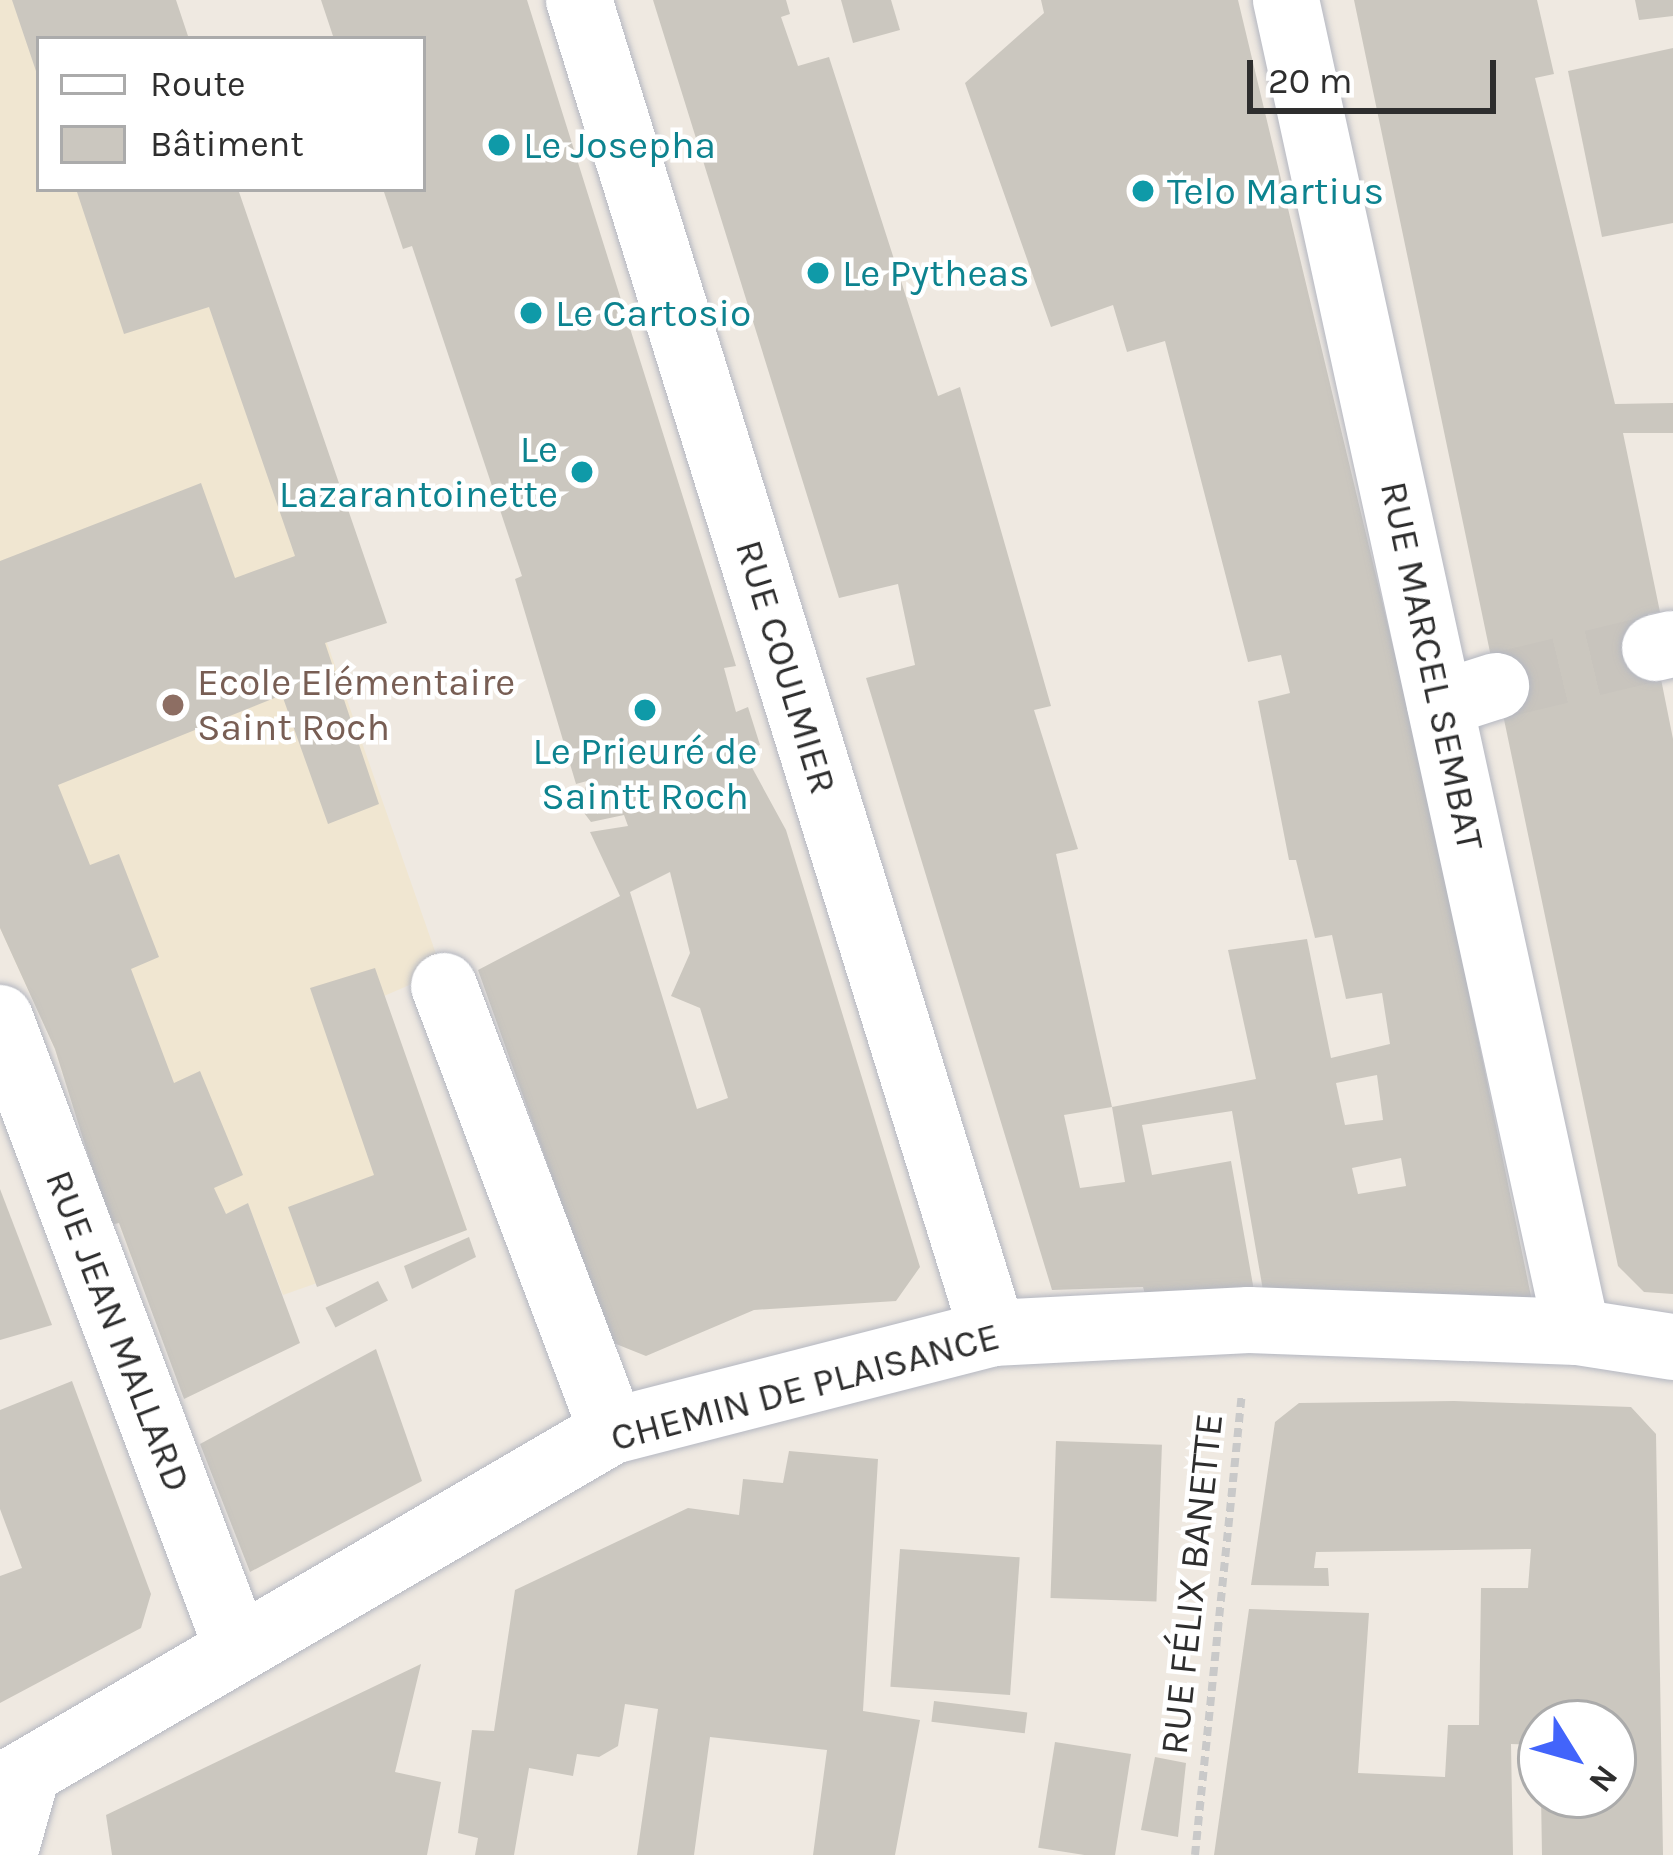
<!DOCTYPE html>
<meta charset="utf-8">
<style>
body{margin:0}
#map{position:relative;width:1673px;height:1855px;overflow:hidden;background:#efe9e1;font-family:Karla,sans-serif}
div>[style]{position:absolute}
.education>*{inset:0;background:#f0e6d1}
.building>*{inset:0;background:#cbc7bf;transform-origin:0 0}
.minor-tunnel>*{height:66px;margin-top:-33px;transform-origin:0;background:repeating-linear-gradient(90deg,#c8c4bd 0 66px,transparent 0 99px)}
.path>*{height:8px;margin-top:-4px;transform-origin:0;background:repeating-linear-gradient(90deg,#c9c9c9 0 9px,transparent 0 15px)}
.roads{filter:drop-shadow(0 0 3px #b4b7c1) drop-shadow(0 0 3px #b4b7c1)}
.minor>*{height:66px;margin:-33px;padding:0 33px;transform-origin:33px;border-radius:33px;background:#fff}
.dots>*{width:33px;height:33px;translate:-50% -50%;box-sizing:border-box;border:6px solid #fff;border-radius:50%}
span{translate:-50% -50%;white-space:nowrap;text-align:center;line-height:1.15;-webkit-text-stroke:9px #fff;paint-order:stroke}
.culture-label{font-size:39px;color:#0d838f}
.left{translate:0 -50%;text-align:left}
.right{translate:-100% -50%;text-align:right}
.street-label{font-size:39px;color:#2e2e2e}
.education-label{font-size:39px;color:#785e54}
.legend{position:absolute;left:36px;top:36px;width:390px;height:156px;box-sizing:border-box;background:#fff;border:3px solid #ababab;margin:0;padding:15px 21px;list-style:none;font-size:36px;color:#2e2e2e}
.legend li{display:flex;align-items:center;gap:24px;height:60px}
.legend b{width:60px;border:3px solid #ababab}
.north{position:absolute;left:1517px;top:1699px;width:120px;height:120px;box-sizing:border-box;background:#fff;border:3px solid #ababab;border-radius:50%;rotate:127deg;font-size:33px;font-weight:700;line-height:48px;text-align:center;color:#2e2e2e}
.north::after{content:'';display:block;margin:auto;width:42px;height:54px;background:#4264fb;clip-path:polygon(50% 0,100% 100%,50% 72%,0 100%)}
.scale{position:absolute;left:1247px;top:60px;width:249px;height:54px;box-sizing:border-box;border:6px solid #2e2e2e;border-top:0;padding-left:15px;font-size:36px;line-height:42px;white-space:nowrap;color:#2e2e2e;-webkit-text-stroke:9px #fff;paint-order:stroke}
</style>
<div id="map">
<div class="education">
<div style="clip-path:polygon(0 0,104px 0,39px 39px,39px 189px,168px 189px,442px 971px,384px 996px,467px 1230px,283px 1295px,248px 1204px,131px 1257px,119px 1223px,110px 1225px,55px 1049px,0 928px)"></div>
</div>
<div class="building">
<div style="clip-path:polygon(12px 0,176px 0,189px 39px,39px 39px,38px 77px)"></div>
<div style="clip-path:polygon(evenodd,321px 0,527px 0,736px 666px,724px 668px,736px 712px,748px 707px,760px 745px,743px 751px,786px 830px,920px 1267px,896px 1301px,754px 1310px,646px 1356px,611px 1342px,478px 970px,620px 896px,590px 832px,628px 826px,624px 815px,591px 822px,581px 809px,587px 781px,576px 784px,515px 579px,522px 576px,412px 246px,403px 249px,383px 189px,423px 189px,423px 39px,334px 39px,321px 0,670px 872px,690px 953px,671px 996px,700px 1008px,728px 1098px,697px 1109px,630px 892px,670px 872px)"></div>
<div style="clip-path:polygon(evenodd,653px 0,786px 0,790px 14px,781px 17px,798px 66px,829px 57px,938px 396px,960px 387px,1051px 706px,1034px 710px,1078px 849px,1056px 854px,1112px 1107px,1064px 1115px,1080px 1188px,1125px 1182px,1112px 1107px,1256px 1079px,1228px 950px,1307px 939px,1331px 1058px,1390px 1044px,1382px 993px,1346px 999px,1332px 935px,1315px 938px,1296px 860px,1289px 860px,1258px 701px,1290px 693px,1281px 655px,1248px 662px,1165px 341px,1127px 352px,1113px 305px,1051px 327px,965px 83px,1044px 13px,1041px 0,1238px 0,1426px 784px,1533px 1306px,1265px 1302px,1232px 1111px,1142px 1125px,1152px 1175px,1231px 1161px,1256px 1302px,1147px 1301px,1143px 1287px,1052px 1290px,866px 678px,915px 665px,898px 584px,839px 598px,653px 0,1377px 1075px,1383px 1120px,1345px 1125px,1336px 1083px,1377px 1075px,653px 0,1401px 1158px,1406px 1186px,1358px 1194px,1352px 1168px,1401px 1158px)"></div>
<div style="clip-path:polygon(841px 0,891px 0,900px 30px,853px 43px)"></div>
<div style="clip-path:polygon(1354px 0,1537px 0,1554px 74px,1535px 78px,1615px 404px,1673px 403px,1673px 433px,1623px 433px,1660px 612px,1648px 614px,1673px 739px,1673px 1294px,1644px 1292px,1618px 1266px)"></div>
<div style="clip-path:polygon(1635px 0,1673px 0,1673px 16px,1639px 20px)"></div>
<div style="clip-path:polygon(1673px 48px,1673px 223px,1602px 237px,1568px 71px)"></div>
<div style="clip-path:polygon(76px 189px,238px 189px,387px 623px,325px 643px,379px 804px,328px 824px,282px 695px,58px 785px,90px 865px,119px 854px,159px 957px,131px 969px,174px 1083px,200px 1071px,243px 1175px,214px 1188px,226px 1214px,248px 1203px,300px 1343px,184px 1399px,119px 1223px,110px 1225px,55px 1049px,0 928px,0 561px,201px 483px,235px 578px,295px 556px,209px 307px,124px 334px)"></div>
<div style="clip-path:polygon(375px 968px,467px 1230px,317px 1287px,288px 1207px,374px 1175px,310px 988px)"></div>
<div style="clip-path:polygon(0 1189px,52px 1325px,0 1340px)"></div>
<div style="clip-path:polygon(469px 1237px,476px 1257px,412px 1289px,404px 1266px)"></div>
<div style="left:378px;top:1281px;width:22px;height:59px;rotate:63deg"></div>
<div style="clip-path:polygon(376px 1349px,422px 1481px,250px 1572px,200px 1444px)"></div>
<div style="clip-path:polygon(72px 1381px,151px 1594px,141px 1628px,0 1703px,0 1576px,22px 1568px,0 1509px,0 1410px)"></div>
<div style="clip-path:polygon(1454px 1401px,1631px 1407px,1656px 1434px,1663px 1855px,1542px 1855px,1541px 1795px,1613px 1795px,1613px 1723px,1541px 1723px,1541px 1745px,1511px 1744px,1513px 1855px,1214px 1855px,1249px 1609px,1369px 1613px,1358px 1773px,1445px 1777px,1448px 1725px,1479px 1725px,1481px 1588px,1528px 1588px,1531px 1549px,1316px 1552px,1314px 1568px,1328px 1568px,1329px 1586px,1251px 1585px,1275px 1422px,1299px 1403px)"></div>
<div style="left:1056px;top:1441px;width:106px;height:157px;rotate:2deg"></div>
<div style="clip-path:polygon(789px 1451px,878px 1459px,863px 1711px,920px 1720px,895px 1855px,813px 1855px,827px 1750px,710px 1737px,694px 1855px,637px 1855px,658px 1709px,625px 1704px,618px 1746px,599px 1757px,577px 1754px,573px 1776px,529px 1768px,514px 1855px,475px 1855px,478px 1838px,458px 1833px,472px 1730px,494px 1731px,515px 1590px,688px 1508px,739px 1515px,743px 1479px,783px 1483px)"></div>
<div style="left:900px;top:1549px;width:120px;height:138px;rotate:4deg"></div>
<div style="clip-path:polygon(421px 1664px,395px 1772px,441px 1782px,427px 1855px,112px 1855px,106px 1815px)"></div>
<div style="left:934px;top:1701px;width:94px;height:21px;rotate:7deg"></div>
<div style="left:1055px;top:1742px;width:77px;height:107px;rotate:9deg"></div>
<div style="clip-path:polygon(1155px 1757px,1186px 1763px,1178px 1837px,1141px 1830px)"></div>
</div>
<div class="minor-tunnel">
<div style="left:1496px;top:686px;width:163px;rotate:-13.4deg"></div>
</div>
<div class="path">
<div style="left:1195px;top:1855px;width:464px;rotate:-84.2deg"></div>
</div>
<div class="roads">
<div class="minor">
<div style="left:579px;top:0;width:1396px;rotate:72.75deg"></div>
<div style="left:1286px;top:0;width:1363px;rotate:77.68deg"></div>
<div style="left:1655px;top:648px;width:18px;rotate:-13deg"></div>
<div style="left:1440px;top:704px;width:59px;rotate:-17.8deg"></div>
<div style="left:444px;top:986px;width:476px;rotate:69.3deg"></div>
<div style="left:0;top:1018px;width:670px;rotate:69.37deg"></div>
<div style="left:0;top:1788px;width:709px;rotate:-30.26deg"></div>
<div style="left:612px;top:1431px;width:393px;rotate:-14.4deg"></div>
<div style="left:993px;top:1333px;width:256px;rotate:-2.9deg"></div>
<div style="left:1249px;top:1320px;width:328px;rotate:2.1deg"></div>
<div style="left:1577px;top:1332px;width:97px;rotate:8.9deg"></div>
<div style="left:4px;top:1855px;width:81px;rotate:-74.2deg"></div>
</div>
</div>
<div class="dots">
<div style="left:499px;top:145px;background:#0f9aa8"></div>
<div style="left:1143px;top:191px;background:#0f9aa8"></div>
<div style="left:818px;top:273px;background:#0f9aa8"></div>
<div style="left:531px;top:313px;background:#0f9aa8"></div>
<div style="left:582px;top:472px;background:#0f9aa8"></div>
<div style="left:173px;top:705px;background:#8d6e63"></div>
<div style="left:645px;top:710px;background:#0f9aa8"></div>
</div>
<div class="culture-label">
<span class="left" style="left:523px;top:145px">Le Josepha</span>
<span class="left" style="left:1167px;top:191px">Telo Martius</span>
<span class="left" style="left:842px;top:273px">Le Pytheas</span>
<span class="left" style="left:555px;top:313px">Le Cartosio</span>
<span class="right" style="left:558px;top:472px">Le<br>Lazarantoinette</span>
<span style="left:645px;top:774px">Le Prieuré de<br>Saintt Roch</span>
</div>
<div class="street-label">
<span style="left:1432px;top:666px;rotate:78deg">RUE MARCEL SEMBAT</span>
<span style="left:786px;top:667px;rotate:73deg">RUE COULMIER</span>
<span style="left:118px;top:1331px;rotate:69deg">RUE JEAN MALLARD</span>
<span style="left:805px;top:1387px;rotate:-15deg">CHEMIN DE PLAISANCE</span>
<span style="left:1192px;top:1584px;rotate:-84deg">RUE FÉLIX BANETTE</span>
</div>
<div class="education-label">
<span class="left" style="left:197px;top:705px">Ecole Elémentaire<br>Saint Roch</span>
</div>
<ul class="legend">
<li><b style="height:15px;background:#fff"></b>Route</li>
<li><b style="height:33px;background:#cbc7bf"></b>Bâtiment</li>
</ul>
<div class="north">N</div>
<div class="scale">20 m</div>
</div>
